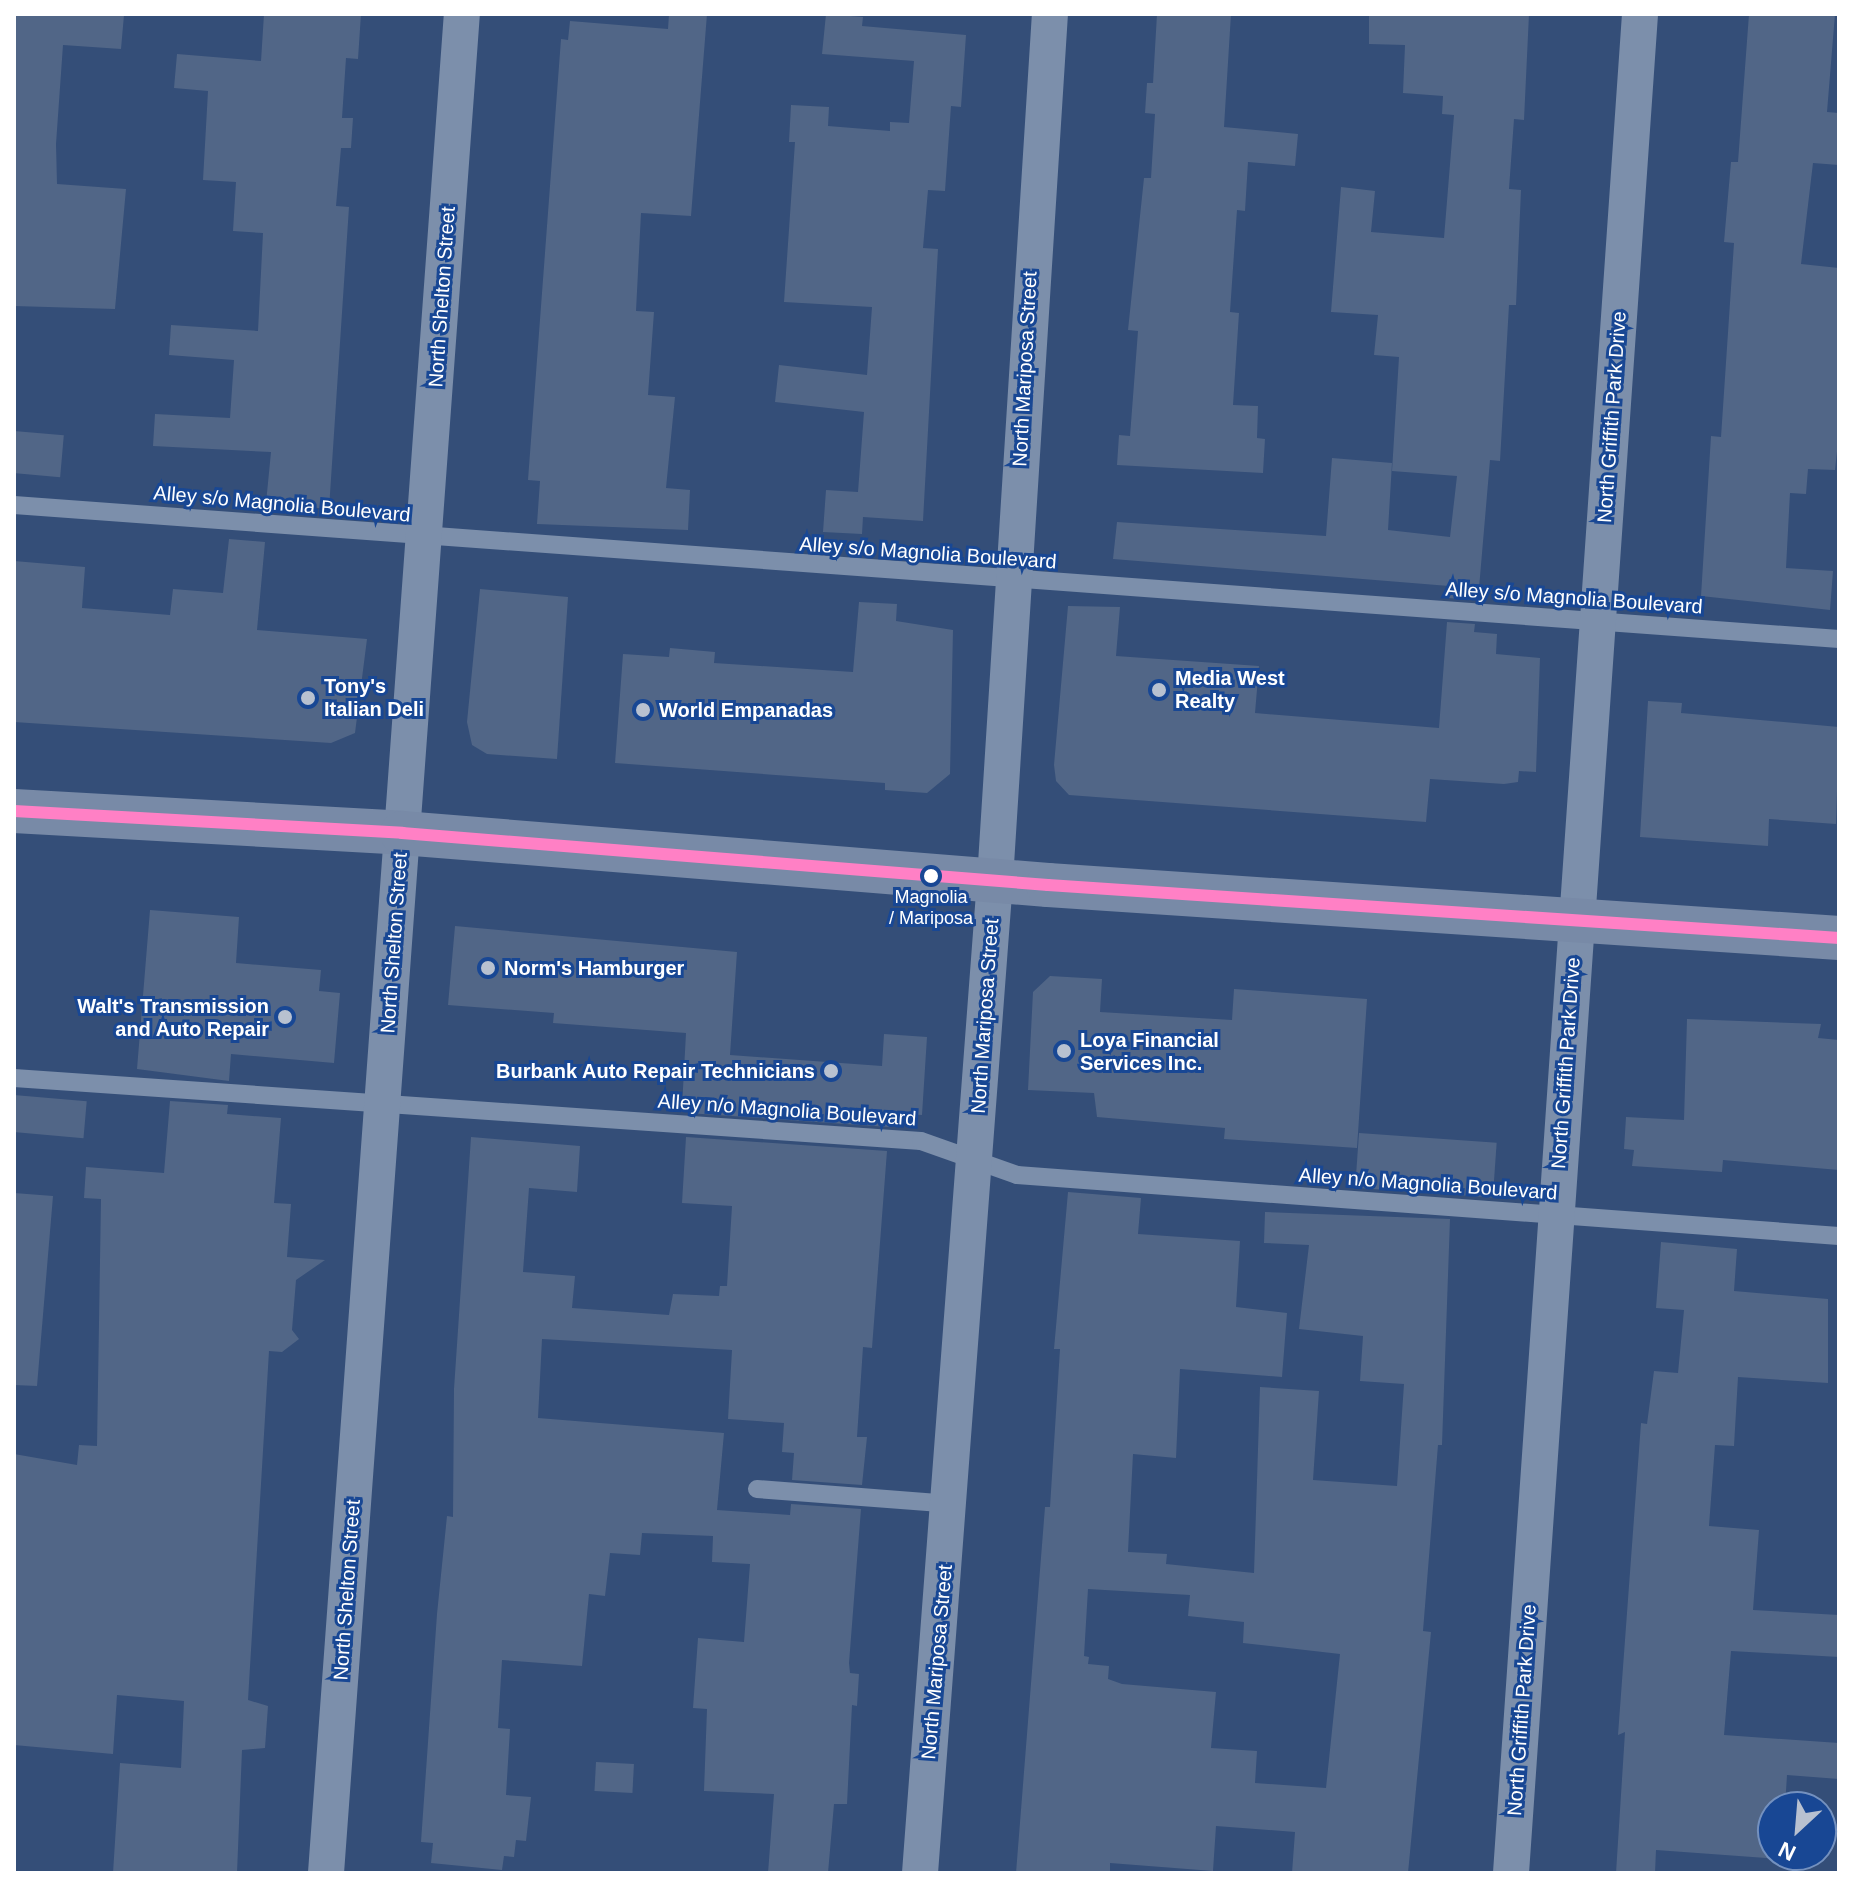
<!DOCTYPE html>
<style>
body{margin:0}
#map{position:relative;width:1853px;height:1887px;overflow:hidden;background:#344e78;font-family:Arial,sans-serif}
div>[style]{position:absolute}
.building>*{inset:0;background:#516687;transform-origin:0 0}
.lane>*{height:18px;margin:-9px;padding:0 9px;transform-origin:9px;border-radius:9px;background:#7c8fab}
.street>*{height:36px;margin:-18px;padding:0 18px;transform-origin:18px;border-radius:18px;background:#7c8fab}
.secondary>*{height:44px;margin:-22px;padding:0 22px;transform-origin:22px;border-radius:22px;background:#788aa7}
.bus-1>*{height:12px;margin:-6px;padding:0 6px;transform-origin:6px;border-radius:6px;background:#ff80c5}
.dots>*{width:22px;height:22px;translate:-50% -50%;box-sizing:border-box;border:4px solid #184794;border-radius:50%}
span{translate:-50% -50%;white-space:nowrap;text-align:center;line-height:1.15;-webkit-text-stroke:6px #184794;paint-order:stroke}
.bus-label{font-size:18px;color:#fff}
.street-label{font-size:20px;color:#fff}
.poi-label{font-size:20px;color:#fff;font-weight:700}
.left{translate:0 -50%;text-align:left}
.right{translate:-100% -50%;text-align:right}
.frame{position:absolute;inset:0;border:16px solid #fff;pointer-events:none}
.north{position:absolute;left:1757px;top:1791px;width:80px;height:80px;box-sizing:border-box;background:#184794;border:2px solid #7491bf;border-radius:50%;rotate:206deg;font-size:22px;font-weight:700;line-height:32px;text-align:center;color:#fff}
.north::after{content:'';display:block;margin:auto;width:28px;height:36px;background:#b8c1d0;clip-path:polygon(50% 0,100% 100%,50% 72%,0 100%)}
</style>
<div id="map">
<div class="building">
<div style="clip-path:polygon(14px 14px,124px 15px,121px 49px,63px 45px,56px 144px,57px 184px,126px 189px,115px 309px,14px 306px)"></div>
<div style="clip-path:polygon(264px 14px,361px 14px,358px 59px,346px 58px,342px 118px,353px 118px,351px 148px,341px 148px,336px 206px,349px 207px,329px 509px,266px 503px,271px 452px,153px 446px,155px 414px,230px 418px,234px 360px,169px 355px,171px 325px,258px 331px,263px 233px,233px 231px,236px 182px,203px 180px,208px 91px,174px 88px,177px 54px,261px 61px)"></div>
<div style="clip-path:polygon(669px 14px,707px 14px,691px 216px,641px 213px,636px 311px,654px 312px,648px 395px,675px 397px,666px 488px,690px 490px,688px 530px,537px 524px,540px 481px,528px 480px,561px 39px,568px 40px,570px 21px,668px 29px)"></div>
<div style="clip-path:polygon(826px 14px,863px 17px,862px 26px,966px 35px,961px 107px,951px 106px,945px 191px,928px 190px,923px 248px,938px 249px,923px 521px,863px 517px,862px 534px,823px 532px,826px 490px,858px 492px,864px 412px,775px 402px,779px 365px,867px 375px,872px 307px,784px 302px,795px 142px,789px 142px,791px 105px,829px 107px,828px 126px,890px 131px,890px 122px,909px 123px,914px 61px,822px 54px)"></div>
<div style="clip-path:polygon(1157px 14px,1231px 14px,1224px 127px,1298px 134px,1295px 166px,1248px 162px,1245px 211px,1237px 210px,1230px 312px,1239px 313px,1233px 405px,1258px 406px,1257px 438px,1265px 439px,1263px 473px,1117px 465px,1119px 435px,1130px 436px,1138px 331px,1128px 330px,1144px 178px,1151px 178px,1155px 114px,1145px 113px,1147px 83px,1153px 83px)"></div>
<div style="clip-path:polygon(1369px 14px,1529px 14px,1524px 120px,1514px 119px,1509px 189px,1521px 190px,1516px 305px,1509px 305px,1500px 461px,1490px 460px,1478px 600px,1448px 598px,1449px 586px,1113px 559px,1117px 522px,1326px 536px,1332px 458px,1392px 463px,1388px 530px,1450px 537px,1457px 476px,1392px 471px,1399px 357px,1374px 355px,1378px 315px,1331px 312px,1341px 187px,1375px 191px,1371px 232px,1444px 238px,1454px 115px,1442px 114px,1443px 96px,1403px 93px,1405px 45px,1369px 44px)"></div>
<div style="clip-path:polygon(1749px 14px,1835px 14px,1827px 112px,1839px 113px,1839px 165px,1813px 163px,1801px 264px,1839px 268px,1839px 433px,1835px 470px,1808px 469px,1806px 494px,1790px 493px,1786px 568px,1833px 571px,1830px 610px,1701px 596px,1711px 436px,1721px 437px,1734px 243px,1724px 242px,1731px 162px,1738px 162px)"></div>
<div style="left:14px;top:431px;width:50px;height:42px;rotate:5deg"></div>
<div style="clip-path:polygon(229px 539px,265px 542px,257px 630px,367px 639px,355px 733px,331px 743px,14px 722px,14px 561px,85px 567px,82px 608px,170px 615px,173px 589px,223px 593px)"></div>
<div style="clip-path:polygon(480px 589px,568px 597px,557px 759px,487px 754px,472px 745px,467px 722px)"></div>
<div style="clip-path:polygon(859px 602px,897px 604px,896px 621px,953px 630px,950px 774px,927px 793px,885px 790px,885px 783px,615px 763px,623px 654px,669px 657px,670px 648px,715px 652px,714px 663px,853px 672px)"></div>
<div style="clip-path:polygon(1068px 606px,1120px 607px,1116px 656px,1259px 666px,1255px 713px,1439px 728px,1447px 622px,1475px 624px,1474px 632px,1497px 634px,1496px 654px,1540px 658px,1536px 772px,1519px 771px,1518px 782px,1504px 784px,1430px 779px,1426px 822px,1069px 795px,1056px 781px,1054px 765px)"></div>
<div style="clip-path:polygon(1648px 701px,1682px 703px,1681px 713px,1839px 727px,1836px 824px,1769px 819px,1768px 846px,1640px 837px)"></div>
<div style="clip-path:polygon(150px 910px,239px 917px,236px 963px,321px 970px,319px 991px,340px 993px,334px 1063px,231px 1054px,229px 1081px,137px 1069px)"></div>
<div style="clip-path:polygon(455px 926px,737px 952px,730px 1055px,882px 1066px,884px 1034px,927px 1037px,922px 1115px,890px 1113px,889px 1127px,688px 1113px,688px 1108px,682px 1107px,686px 1033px,553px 1023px,554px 1013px,448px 1005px)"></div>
<div style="clip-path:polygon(1050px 976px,1102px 979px,1100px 1012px,1232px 1020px,1234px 989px,1367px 999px,1357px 1148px,1224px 1139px,1225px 1128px,1097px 1117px,1094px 1093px,1028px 1090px,1033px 992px)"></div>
<div style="clip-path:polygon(1687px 1019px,1821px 1024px,1818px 1038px,1839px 1040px,1839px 1170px,1723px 1160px,1722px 1172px,1632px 1166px,1634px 1150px,1624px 1149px,1626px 1117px,1684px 1120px)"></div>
<div style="left:14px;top:1095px;width:73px;height:37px;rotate:5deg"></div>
<div style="clip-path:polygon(170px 1101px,228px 1105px,227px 1114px,281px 1118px,274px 1203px,291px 1204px,287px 1257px,325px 1260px,296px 1280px,292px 1330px,299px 1339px,282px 1352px,269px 1351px,248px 1700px,268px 1706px,265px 1748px,242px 1750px,237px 1873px,113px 1873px,120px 1763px,181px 1768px,184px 1701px,117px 1695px,113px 1754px,14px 1745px,14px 1454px,77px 1465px,79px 1445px,97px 1446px,101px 1199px,84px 1198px,86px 1167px,164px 1173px)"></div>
<div style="left:1359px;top:1133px;width:138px;height:55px;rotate:4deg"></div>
<div style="clip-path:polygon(471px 1137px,580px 1146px,577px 1192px,529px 1188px,523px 1272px,575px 1276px,572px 1308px,669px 1315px,673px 1294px,719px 1296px,720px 1286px,727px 1286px,732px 1206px,682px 1203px,686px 1137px,887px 1151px,872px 1348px,863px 1347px,857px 1437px,867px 1437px,862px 1485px,792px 1480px,794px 1453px,782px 1452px,784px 1423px,728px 1419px,732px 1350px,542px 1339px,538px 1418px,724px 1433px,717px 1510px,790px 1515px,791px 1504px,861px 1509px,849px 1663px,850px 1673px,859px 1674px,857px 1706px,852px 1705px,847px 1804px,834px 1804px,828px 1873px,768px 1873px,774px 1794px,704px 1791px,707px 1709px,693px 1708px,698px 1638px,744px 1642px,750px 1564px,712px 1562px,713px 1536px,642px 1533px,640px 1555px,610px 1553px,605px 1596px,589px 1594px,582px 1666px,502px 1660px,498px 1728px,510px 1729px,506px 1795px,531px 1797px,526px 1841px,516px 1840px,514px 1857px,504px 1856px,502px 1870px,431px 1863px,433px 1843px,421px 1842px,437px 1614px,447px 1516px,453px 1517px,454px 1389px)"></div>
<div style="clip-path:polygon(evenodd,1068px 1192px,1141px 1198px,1138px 1234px,1240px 1241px,1236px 1307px,1287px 1313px,1282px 1377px,1180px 1369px,1176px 1458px,1133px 1454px,1128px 1552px,1167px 1554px,1166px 1564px,1254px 1573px,1260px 1387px,1319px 1391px,1313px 1480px,1397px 1486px,1404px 1384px,1360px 1381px,1363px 1336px,1299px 1329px,1309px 1245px,1264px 1243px,1265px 1212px,1450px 1219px,1442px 1445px,1438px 1445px,1423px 1631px,1431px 1632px,1408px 1873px,1292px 1873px,1295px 1832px,1216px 1826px,1213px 1871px,1110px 1863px,1110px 1873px,1016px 1873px,1045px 1507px,1050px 1507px,1060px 1349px,1054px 1349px,1068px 1192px,1088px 1589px,1190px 1595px,1188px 1616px,1244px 1622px,1243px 1643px,1340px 1654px,1326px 1788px,1255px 1783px,1257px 1751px,1211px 1748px,1216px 1692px,1122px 1684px,1108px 1679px,1109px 1666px,1088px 1664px,1089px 1657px,1084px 1656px,1088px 1589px)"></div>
<div style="clip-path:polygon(14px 1193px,53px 1196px,37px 1386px,14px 1385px)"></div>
<div style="clip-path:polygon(1661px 1242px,1737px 1249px,1734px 1291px,1828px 1299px,1828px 1383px,1738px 1377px,1734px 1446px,1715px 1445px,1709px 1526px,1759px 1530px,1753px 1610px,1839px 1615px,1839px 1657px,1731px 1651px,1724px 1735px,1839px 1743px,1839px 1779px,1787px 1775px,1785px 1807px,1773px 1807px,1773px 1855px,1781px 1859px,1656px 1850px,1655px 1873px,1616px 1873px,1625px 1732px,1618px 1735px,1641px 1423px,1647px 1424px,1654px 1371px,1678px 1373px,1684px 1310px,1656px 1308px)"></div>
<div style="left:596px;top:1762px;width:38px;height:29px;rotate:3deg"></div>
</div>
<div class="lane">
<div style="left:14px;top:505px;width:1830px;rotate:4.2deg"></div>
<div style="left:14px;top:1078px;width:909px;rotate:3.97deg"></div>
<div style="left:921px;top:1141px;width:102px;rotate:19.5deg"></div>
<div style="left:1017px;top:1175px;width:824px;rotate:4.24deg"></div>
<div style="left:757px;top:1489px;width:194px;rotate:4.4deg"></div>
</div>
<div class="street">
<div style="left:326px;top:1873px;width:1864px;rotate:-85.82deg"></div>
<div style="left:920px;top:1873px;width:996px;rotate:-85.68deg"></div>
<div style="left:995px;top:880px;width:868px;rotate:-86.37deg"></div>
<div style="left:1511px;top:1873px;width:1863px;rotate:-86.03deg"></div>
</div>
<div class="secondary">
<div style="left:14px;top:811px;width:389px;rotate:3.2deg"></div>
<div style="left:402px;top:833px;width:648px;rotate:4.6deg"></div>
<div style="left:1048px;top:885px;width:793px;rotate:3.83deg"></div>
</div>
<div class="bus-1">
<div style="left:14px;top:811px;width:389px;rotate:3.2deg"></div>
<div style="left:402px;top:833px;width:648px;rotate:4.6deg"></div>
<div style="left:1048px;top:885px;width:793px;rotate:3.83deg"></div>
</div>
<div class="dots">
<div style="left:1159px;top:690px;background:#b8c1d0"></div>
<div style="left:308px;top:698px;background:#b8c1d0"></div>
<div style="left:643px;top:710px;background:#b8c1d0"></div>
<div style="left:931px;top:876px;background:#fff"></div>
<div style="left:488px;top:968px;background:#b8c1d0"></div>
<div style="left:285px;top:1017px;background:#b8c1d0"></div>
<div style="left:1064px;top:1051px;background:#b8c1d0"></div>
<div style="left:831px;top:1071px;background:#b8c1d0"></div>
</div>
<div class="bus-label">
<span style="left:931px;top:908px">Magnolia<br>/ Mariposa</span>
</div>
<div class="street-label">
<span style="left:442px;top:297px;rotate:-86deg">North Shelton Street</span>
<span style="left:1025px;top:369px;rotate:-87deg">North Mariposa Street</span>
<span style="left:1612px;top:417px;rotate:-86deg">North Griffith Park Drive</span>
<span style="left:282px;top:504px;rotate:5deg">Alley s/o Magnolia Boulevard</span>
<span style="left:928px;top:553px;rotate:4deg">Alley s/o Magnolia Boulevard</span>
<span style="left:1574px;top:598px;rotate:4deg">Alley s/o Magnolia Boulevard</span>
<span style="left:394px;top:943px;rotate:-86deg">North Shelton Street</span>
<span style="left:985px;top:1016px;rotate:-86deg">North Mariposa Street</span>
<span style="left:1566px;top:1063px;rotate:-86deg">North Griffith Park Drive</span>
<span style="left:787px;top:1110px;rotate:4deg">Alley n/o Magnolia Boulevard</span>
<span style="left:1428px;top:1184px;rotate:4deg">Alley n/o Magnolia Boulevard</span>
<span style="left:347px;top:1590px;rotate:-86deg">North Shelton Street</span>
<span style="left:937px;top:1662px;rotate:-85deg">North Mariposa Street</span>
<span style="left:1522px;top:1710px;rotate:-86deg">North Griffith Park Drive</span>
</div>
<div class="poi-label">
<span class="left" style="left:1175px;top:690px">Media West<br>Realty</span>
<span class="left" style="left:324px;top:698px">Tony's<br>Italian Deli</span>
<span class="left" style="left:659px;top:710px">World Empanadas</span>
<span class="left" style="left:504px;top:968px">Norm's Hamburger</span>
<span class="right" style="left:269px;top:1018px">Walt's Transmission<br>and Auto Repair</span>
<span class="left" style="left:1080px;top:1052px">Loya Financial<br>Services Inc.</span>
<span class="right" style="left:815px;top:1071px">Burbank Auto Repair Technicians</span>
</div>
<div class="frame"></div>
<div class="north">N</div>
</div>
